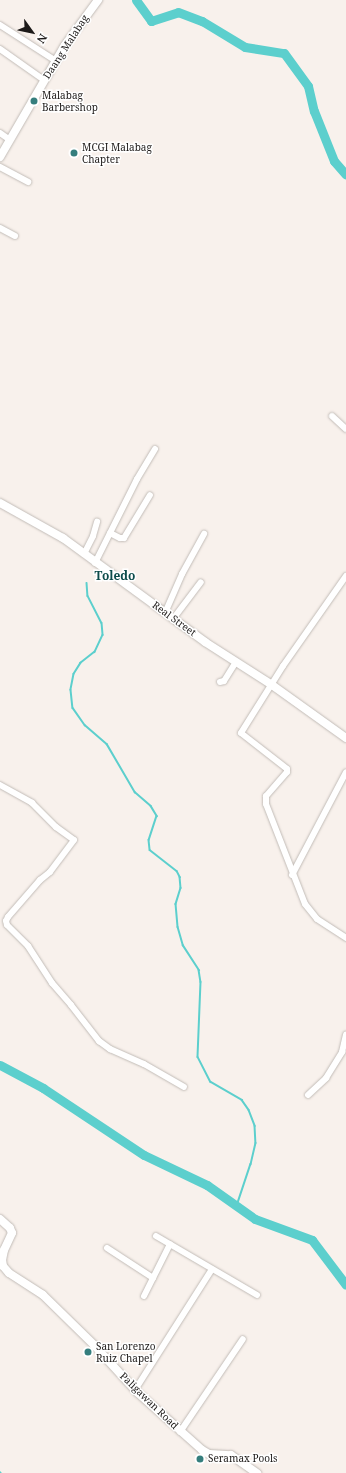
<!DOCTYPE html>
<style>
body{margin:0}
#map{position:relative;width:346px;height:1473px;overflow:hidden;background:#f8f1ec;font-family:"Noto Serif",serif}
div>[style]{position:absolute}
.stream>*{height:1.5px;margin:-0.75px;padding:0 0.75px;transform-origin:0.75px;border-radius:0.75px;background:#5ccfcd}
.river>*{height:9px;margin:-4.5px;padding:0 4.5px;transform-origin:4.5px;border-radius:4.5px;background:#5ccfcd}
.roads{filter:drop-shadow(0 0 1px #c2bcb7) drop-shadow(0 0 1px #c2bcb7)}
.minor>*{height:6px;margin:-3px;padding:0 3px;transform-origin:3px;border-radius:3px;background:#fff}
.tertiary>*{height:8px;margin:-4px;padding:0 4px;transform-origin:4px;border-radius:4px;background:#fff}
.dots>*{width:11px;height:11px;translate:-50% -50%;box-sizing:border-box;border:2px solid #fff;border-radius:50%}
span{translate:-50% -50%;white-space:nowrap;text-align:center;line-height:1.15;-webkit-text-stroke:3px #fff;paint-order:stroke}
.street-label{font-size:10px;color:#1d1a19}
.poi-label{font-size:10px;color:#1d1a19}
.left{translate:0 -50%;text-align:left}
.quarter-label{font-size:12px;color:#0d4c4b;font-weight:700}
.north{position:absolute;left:12px;top:12px;width:40px;height:40px;-webkit-text-stroke:3px #fff;paint-order:stroke;rotate:123deg;font-size:11px;font-weight:700;line-height:16px;text-align:center;color:#1d1a19}
.north::after{content:'';display:block;margin:auto;width:14px;height:18px;background:#1d1a19;clip-path:polygon(50% 0,100% 100%,50% 72%,0 100%)}
</style>
<div id="map">
<div class="stream">
<div style="left:87px;top:583px;width:13px;rotate:86deg"></div>
<div style="left:88px;top:596px;width:30px;rotate:63deg"></div>
<div style="left:102px;top:623px;width:12px;rotate:85deg"></div>
<div style="left:103px;top:635px;width:19px;rotate:115deg"></div>
<div style="left:95px;top:652px;width:18px;rotate:142deg"></div>
<div style="left:81px;top:663px;width:13px;rotate:122deg"></div>
<div style="left:74px;top:674px;width:16px;rotate:101deg"></div>
<div style="left:71px;top:690px;width:18px;rotate:84deg"></div>
<div style="left:73px;top:708px;width:21px;rotate:55deg"></div>
<div style="left:85px;top:725px;width:29px;rotate:41deg"></div>
<div style="left:107px;top:744px;width:56px;rotate:59.7deg"></div>
<div style="left:135px;top:792px;width:21px;rotate:41deg"></div>
<div style="left:151px;top:806px;width:12px;rotate:59deg"></div>
<div style="left:157px;top:816px;width:25px;rotate:108deg"></div>
<div style="left:149px;top:840px;width:10px;rotate:84deg"></div>
<div style="left:150px;top:850px;width:34px;rotate:38deg"></div>
<div style="left:177px;top:871px;width:7px;rotate:63deg"></div>
<div style="left:180px;top:877px;width:11px;rotate:85deg"></div>
<div style="left:181px;top:888px;width:17px;rotate:107deg"></div>
<div style="left:176px;top:904px;width:23px;rotate:85deg"></div>
<div style="left:178px;top:927px;width:19px;rotate:74deg"></div>
<div style="left:183px;top:945px;width:30px;rotate:57deg"></div>
<div style="left:199px;top:970px;width:12px;rotate:81deg"></div>
<div style="left:201px;top:982px;width:75px;rotate:92.3deg"></div>
<div style="left:198px;top:1057px;width:28px;rotate:63deg"></div>
<div style="left:211px;top:1082px;width:36px;rotate:30deg"></div>
<div style="left:242px;top:1100px;width:12px;rotate:55deg"></div>
<div style="left:249px;top:1110px;width:17px;rotate:69deg"></div>
<div style="left:255px;top:1126px;width:17px;rotate:87deg"></div>
<div style="left:256px;top:1143px;width:22px;rotate:103deg"></div>
<div style="left:251px;top:1164px;width:44px;rotate:108.4deg"></div>
<div style="left:0;top:1472px;width:1px;rotate:45deg"></div>
</div>
<div class="river">
<div style="left:136px;top:0;width:26px;rotate:54deg"></div>
<div style="left:151px;top:21px;width:28px;rotate:-18deg"></div>
<div style="left:178px;top:12px;width:26px;rotate:21deg"></div>
<div style="left:202px;top:21px;width:50px;rotate:31.2deg"></div>
<div style="left:245px;top:47px;width:39px;rotate:9deg"></div>
<div style="left:284px;top:53px;width:41px;rotate:54deg"></div>
<div style="left:308px;top:86px;width:26px;rotate:77deg"></div>
<div style="left:314px;top:111px;width:54px;rotate:68.2deg"></div>
<div style="left:334px;top:161px;width:18px;rotate:49deg"></div>
<div style="left:0;top:1065px;width:49px;rotate:28.1deg"></div>
<div style="left:43px;top:1088px;width:121px;rotate:33.6deg"></div>
<div style="left:144px;top:1155px;width:70px;rotate:25.5deg"></div>
<div style="left:207px;top:1185px;width:59px;rotate:35.3deg"></div>
<div style="left:255px;top:1219px;width:61px;rotate:20.2deg"></div>
<div style="left:312px;top:1240px;width:56px;rotate:52.9deg"></div>
</div>
<div class="roads">
<div class="minor">
<div style="left:0;top:25px;width:67px;rotate:32.7deg"></div>
<div style="left:0;top:49px;width:54px;rotate:35.2deg"></div>
<div style="left:0;top:133px;width:12px;rotate:35deg"></div>
<div style="left:0;top:167px;width:32px;rotate:28deg"></div>
<div style="left:0;top:228px;width:17px;rotate:28deg"></div>
<div style="left:332px;top:416px;width:19px;rotate:43deg"></div>
<div style="left:110px;top:533px;width:11px;rotate:27deg"></div>
<div style="left:120px;top:538px;width:4px"></div>
<div style="left:124px;top:538px;width:50px;rotate:-58.8deg"></div>
<div style="left:84px;top:554px;width:20px;rotate:-63deg"></div>
<div style="left:93px;top:536px;width:15px;rotate:-74deg"></div>
<div style="left:95px;top:563px;width:94px;rotate:-63.4deg"></div>
<div style="left:137px;top:479px;width:35px;rotate:-59deg"></div>
<div style="left:346px;top:576px;width:110px;rotate:125deg"></div>
<div style="left:283px;top:666px;width:79px;rotate:122.1deg"></div>
<div style="left:241px;top:733px;width:58px;rotate:38deg"></div>
<div style="left:287px;top:769px;width:3px;rotate:90deg"></div>
<div style="left:287px;top:772px;width:32px;rotate:131deg"></div>
<div style="left:266px;top:796px;width:8px;rotate:90deg"></div>
<div style="left:266px;top:804px;width:107px;rotate:68.7deg"></div>
<div style="left:305px;top:904px;width:19px;rotate:51deg"></div>
<div style="left:317px;top:919px;width:35px;rotate:33deg"></div>
<div style="left:165px;top:613px;width:43px;rotate:-66.4deg"></div>
<div style="left:182px;top:574px;width:46px;rotate:-61.2deg"></div>
<div style="left:173px;top:619px;width:46px;rotate:-52.9deg"></div>
<div style="left:220px;top:682px;width:4px;rotate:-14deg"></div>
<div style="left:224px;top:681px;width:22px;rotate:-58deg"></div>
<div style="left:0;top:785px;width:37px;rotate:29deg"></div>
<div style="left:32px;top:803px;width:34px;rotate:45deg"></div>
<div style="left:56px;top:827px;width:22px;rotate:36deg"></div>
<div style="left:74px;top:840px;width:40px;rotate:127deg"></div>
<div style="left:50px;top:872px;width:13px;rotate:141deg"></div>
<div style="left:40px;top:880px;width:49px;rotate:130.9deg"></div>
<div style="left:8px;top:917px;width:4px;rotate:117deg"></div>
<div style="left:6px;top:921px;width:4px;rotate:76deg"></div>
<div style="left:7px;top:925px;width:30px;rotate:45deg"></div>
<div style="left:28px;top:946px;width:44px;rotate:57deg"></div>
<div style="left:52px;top:983px;width:29px;rotate:49deg"></div>
<div style="left:71px;top:1005px;width:46px;rotate:52.1deg"></div>
<div style="left:99px;top:1041px;width:14px;rotate:36deg"></div>
<div style="left:110px;top:1049px;width:37px;rotate:24deg"></div>
<div style="left:144px;top:1064px;width:46px;rotate:29.9deg"></div>
<div style="left:292px;top:875px;width:116px;rotate:-62.3deg"></div>
<div style="left:308px;top:1095px;width:25px;rotate:-43deg"></div>
<div style="left:326px;top:1078px;width:31px;rotate:-58deg"></div>
<div style="left:342px;top:1052px;width:18px;rotate:-77deg"></div>
<div style="left:156px;top:1236px;width:117px;rotate:30.3deg"></div>
<div style="left:107px;top:1248px;width:55px;rotate:33.1deg"></div>
<div style="left:144px;top:1296px;width:58px;rotate:-63.4deg"></div>
<div style="left:135px;top:1390px;width:143px;rotate:-57.5deg"></div>
<div style="left:180px;top:1432px;width:112px;rotate:-55.9deg"></div>
</div>
<div class="tertiary">
<div style="left:0;top:157px;width:129px;rotate:-59.9deg"></div>
<div style="left:65px;top:45px;width:56px;rotate:-53.7deg"></div>
<div style="left:0;top:503px;width:72px;rotate:29.1deg"></div>
<div style="left:63px;top:538px;width:176px;rotate:36.2deg"></div>
<div style="left:205px;top:642px;width:80px;rotate:32.7deg"></div>
<div style="left:272px;top:685px;width:91px;rotate:35.6deg"></div>
<div style="left:0;top:1219px;width:13px;rotate:42deg"></div>
<div style="left:10px;top:1228px;width:5px;rotate:68deg"></div>
<div style="left:12px;top:1233px;width:19px;rotate:115deg"></div>
<div style="left:4px;top:1250px;width:10px;rotate:101deg"></div>
<div style="left:2px;top:1260px;width:6px;rotate:81deg"></div>
<div style="left:3px;top:1266px;width:9px;rotate:49deg"></div>
<div style="left:9px;top:1273px;width:40px;rotate:32.9deg"></div>
<div style="left:43px;top:1295px;width:71px;rotate:44.4deg"></div>
<div style="left:94px;top:1345px;width:64px;rotate:47.5deg"></div>
<div style="left:137px;top:1392px;width:87px;rotate:41.7deg"></div>
<div style="left:202px;top:1450px;width:8px;rotate:30deg"></div>
<div style="left:209px;top:1454px;width:22px;rotate:3deg"></div>
<div style="left:231px;top:1455px;width:32px;rotate:35deg"></div>
</div>
</div>
<div class="dots">
<div style="left:34px;top:101px;background:#357e7d"></div>
<div style="left:74px;top:153px;background:#357e7d"></div>
<div style="left:88px;top:1352px;background:#357e7d"></div>
<div style="left:200px;top:1459px;background:#357e7d"></div>
</div>
<div class="street-label">
<span style="left:66px;top:47px;rotate:-57deg">Daang Malabag</span>
<span style="left:174px;top:619px;rotate:36deg">Real Street</span>
<span style="left:149px;top:1401px;rotate:44deg">Paligawan Road</span>
</div>
<div class="poi-label">
<span class="left" style="left:42px;top:101px">Malabag<br>Barbershop</span>
<span class="left" style="left:82px;top:153px">MCGI Malabag<br>Chapter</span>
<span class="left" style="left:96px;top:1352px">San Lorenzo<br>Ruiz Chapel</span>
<span class="left" style="left:208px;top:1459px">Seramax Pools</span>
</div>
<div class="quarter-label">
<span style="left:115px;top:576px">Toledo</span>
</div>
<div class="north">N</div>
</div>
